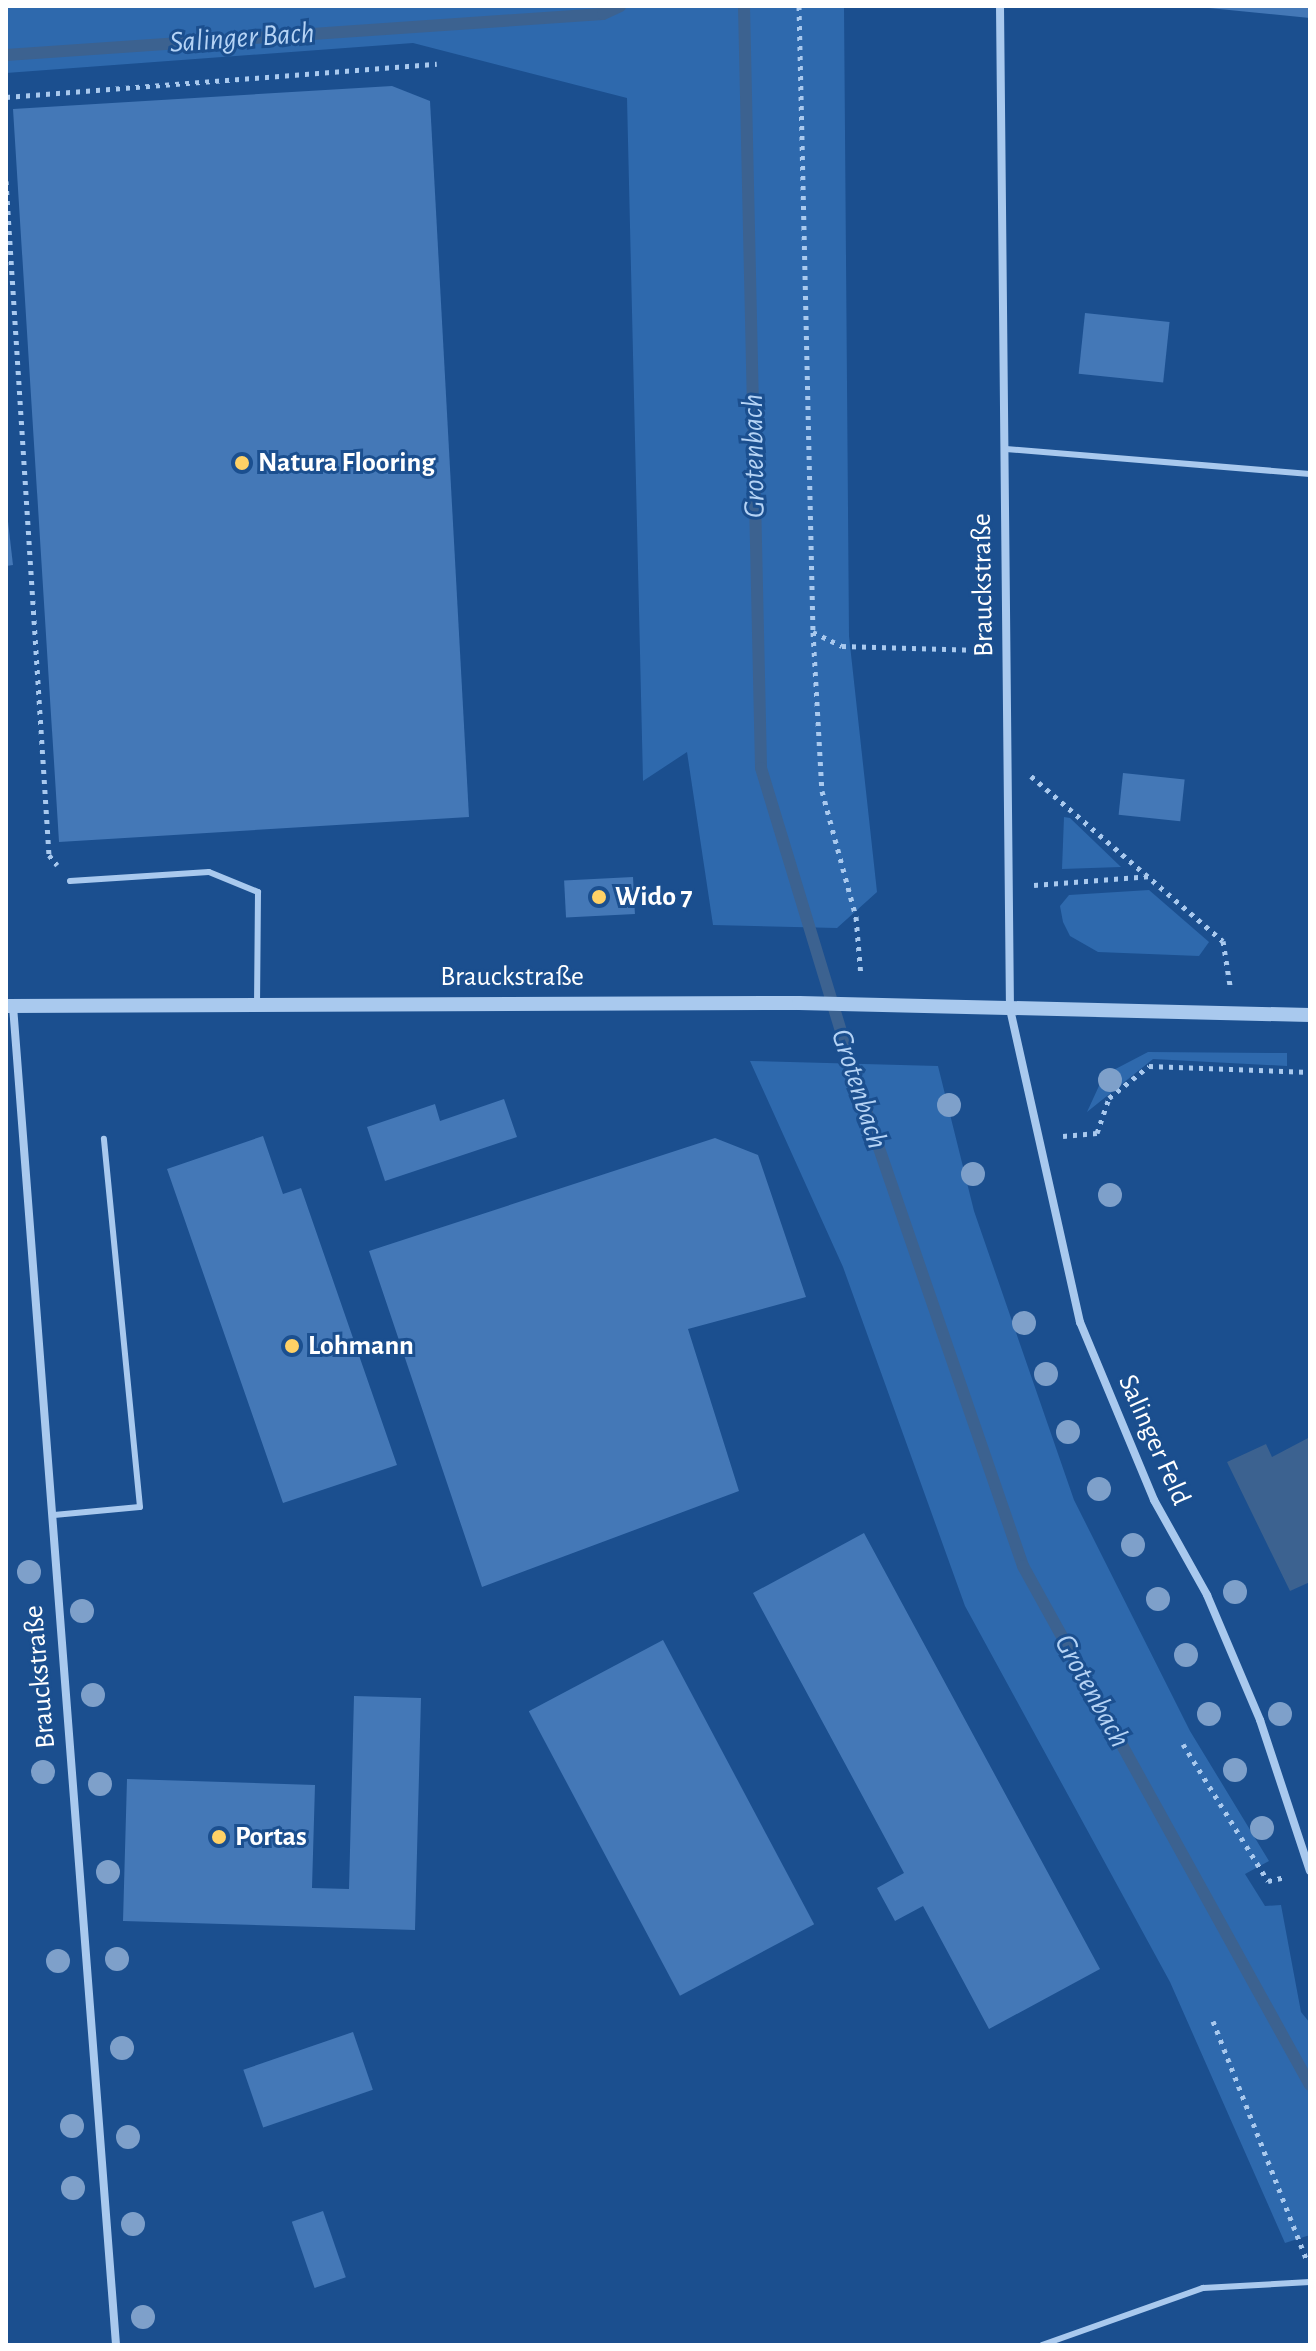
<!DOCTYPE html>
<meta charset="utf-8">
<style>
body{margin:0}
#map{position:relative;width:1316px;height:2351px;overflow:hidden;background:#1b4f8f;font-family:"Alegreya Sans",sans-serif}
div>[style]{position:absolute}
.green>*{inset:0;background:#2e69ad}
.water>*{inset:0;background:#3c6290}
.stream>*{height:12px;margin:-6px;padding:0 6px;transform-origin:6px;border-radius:6px;background:#3c6290}
.building>*{inset:0;background:#4478b7;transform-origin:0 0}
.path>*{height:5px;margin-top:-2.5px;transform-origin:0;background:repeating-linear-gradient(90deg,#a9c9ee 0 4px,transparent 0 10px)}
.service>*{height:6px;margin:-3px;padding:0 3px;transform-origin:3px;border-radius:3px;background:#a9c9ee}
.minor>*{height:8px;margin:-4px;padding:0 4px;transform-origin:4px;border-radius:4px;background:#a9c9ee}
.tertiary>*{height:14px;margin:-7px;padding:0 7px;transform-origin:7px;border-radius:7px;background:#a9c9ee}
.trees>*{width:24px;height:24px;margin:-12px;border-radius:50%;background:#7ea0ca}
.dots>*{width:22px;height:22px;translate:-50% -50%;box-sizing:border-box;border:4px solid #1b4f8f;border-radius:50%}
span{translate:-50% -50%;white-space:nowrap;text-align:center;line-height:1.15;-webkit-text-stroke:6px #1b4f8f;paint-order:stroke}
.poi-label{font-size:28px;color:#fff;font-weight:700}
.left{translate:0 -50%;text-align:left}
.street-label{font-size:28px;color:#fff}
.water-label{font-size:30px;color:#b5d3f5;font-style:italic}
.frame{position:absolute;inset:0;border:8px solid #fff;pointer-events:none}
</style>
<div id="map">
<div class="green">
<div style="clip-path:polygon(6px 6px,844px 6px,849px 636px,877px 892px,837px 928px,713px 925px,687px 752px,643px 781px,627px 98px,413px 43px,6px 73px)"></div>
<div style="clip-path:polygon(1064px 817px,1070px 818px,1121px 867px,1062px 869px)"></div>
<div style="clip-path:polygon(1149px 890px,1209px 942px,1199px 956px,1098px 952px,1070px 936px,1063px 922px,1060px 906px,1069px 895px)"></div>
<div style="clip-path:polygon(1148px 1052px,1287px 1053px,1287px 1066px,1153px 1059px,1087px 1112px,1104px 1075px)"></div>
<div style="clip-path:polygon(750px 1061px,938px 1066px,974px 1211px,1074px 1500px,1190px 1731px,1269px 1861px,1245px 1874px,1265px 1906px,1281px 1905px,1301px 2012px,1310px 2023px,1310px 2235px,1285px 2243px,1170px 1982px,965px 1606px,843px 1267px)"></div>
</div>
<div class="water">
<div style="clip-path:polygon(1310px 1437px,1310px 1582px,1290px 1591px,1227px 1462px,1266px 1444px,1272px 1457px)"></div>
</div>
<div class="stream">
<div style="left:744px;top:6px;width:762px;rotate:88.72deg"></div>
<div style="left:761px;top:768px;width:337px;rotate:73.1deg"></div>
<div style="left:859px;top:1090px;width:503px;rotate:70.99deg"></div>
<div style="left:1023px;top:1566px;width:593px;rotate:61.06deg"></div>
<div style="left:6px;top:55px;width:598px;rotate:-3.93deg"></div>
<div style="left:603px;top:14px;width:19px;rotate:-25deg"></div>
</div>
<div class="building">
<div style="clip-path:polygon(1310px 6px,1310px 18px,1209px 8px,1209px 6px)"></div>
<div style="clip-path:polygon(392px 86px,430px 101px,469px 817px,59px 842px,13px 109px)"></div>
<div style="left:1085px;top:313px;width:85px;height:61px;rotate:6deg"></div>
<div style="clip-path:polygon(6px 504px,13px 565px,6px 566px)"></div>
<div style="left:1123px;top:773px;width:62px;height:42px;rotate:6deg"></div>
<div style="left:633px;top:877px;width:37px;height:69px;rotate:87deg"></div>
<div style="clip-path:polygon(504px 1099px,517px 1137px,385px 1181px,367px 1127px,435px 1104px,440px 1121px)"></div>
<div style="clip-path:polygon(263px 1136px,283px 1194px,301px 1188px,397px 1465px,283px 1503px,167px 1169px)"></div>
<div style="clip-path:polygon(715px 1138px,758px 1155px,806px 1297px,688px 1329px,739px 1491px,482px 1587px,369px 1251px)"></div>
<div style="clip-path:polygon(864px 1533px,1100px 1969px,989px 2029px,923px 1906px,895px 1921px,877px 1888px,904px 1873px,753px 1593px)"></div>
<div style="left:663px;top:1640px;width:322px;height:152px;rotate:62deg"></div>
<div style="clip-path:polygon(354px 1696px,421px 1698px,415px 1930px,123px 1921px,127px 1779px,315px 1785px,312px 1888px,349px 1889px)"></div>
<div style="left:353px;top:2032px;width:61px;height:116px;rotate:71deg"></div>
<div style="left:323px;top:2211px;width:70px;height:33px;rotate:71deg"></div>
</div>
<div class="path">
<div style="left:799px;top:6px;width:626px;rotate:88.72deg"></div>
<div style="left:813px;top:632px;width:32px;rotate:26deg"></div>
<div style="left:842px;top:646px;width:139px;rotate:1.6deg"></div>
<div style="left:6px;top:97px;width:432px;rotate:-4.4deg"></div>
<div style="left:6px;top:181px;width:675px;rotate:86.35deg"></div>
<div style="left:49px;top:855px;width:13px;rotate:51deg"></div>
<div style="left:813px;top:632px;width:159px;rotate:86.8deg"></div>
<div style="left:822px;top:791px;width:131px;rotate:74.9deg"></div>
<div style="left:856px;top:917px;width:59px;rotate:85.2deg"></div>
<div style="left:1031px;top:776px;width:253px;rotate:40.7deg"></div>
<div style="left:1223px;top:941px;width:45px;rotate:81deg"></div>
<div style="left:1034px;top:885px;width:118px;rotate:-4.4deg"></div>
<div style="left:1063px;top:1136px;width:34px;rotate:-5deg"></div>
<div style="left:1097px;top:1133px;width:37px;rotate:-71deg"></div>
<div style="left:1109px;top:1098px;width:51px;rotate:-38.7deg"></div>
<div style="left:1149px;top:1066px;width:161px;rotate:2.1deg"></div>
<div style="left:1183px;top:1744px;width:161px;rotate:58.2deg"></div>
<div style="left:1268px;top:1881px;width:18px;rotate:-13deg"></div>
<div style="left:1213px;top:2021px;width:255px;rotate:68.6deg"></div>
</div>
<div class="service">
<div style="left:1006px;top:449px;width:305px;rotate:4.7deg"></div>
<div style="left:70px;top:881px;width:139px;rotate:-3.7deg"></div>
<div style="left:209px;top:872px;width:53px;rotate:22.2deg"></div>
<div style="left:258px;top:892px;width:112px;rotate:90.5deg"></div>
<div style="left:54px;top:1515px;width:86px;rotate:-5.3deg"></div>
<div style="left:140px;top:1507px;width:370px;rotate:-95.6deg"></div>
<div style="left:1042px;top:2345px;width:171px;rotate:-19.5deg"></div>
<div style="left:1203px;top:2288px;width:107px;rotate:-3.2deg"></div>
</div>
<div class="minor">
<div style="left:1000px;top:6px;width:1003px;rotate:89.43deg"></div>
<div style="left:1010px;top:1009px;width:321px;rotate:77.4deg"></div>
<div style="left:1080px;top:1322px;width:193px;rotate:67.4deg"></div>
<div style="left:1154px;top:1500px;width:109px;rotate:60.8deg"></div>
<div style="left:1207px;top:1595px;width:136px;rotate:67deg"></div>
<div style="left:1260px;top:1720px;width:159px;rotate:71.7deg"></div>
<div style="left:13px;top:1006px;width:1343px;rotate:85.6deg"></div>
</div>
<div class="tertiary">
<div style="left:6px;top:1006px;width:793px;rotate:-0.22deg"></div>
<div style="left:799px;top:1003px;width:511px;rotate:1.35deg"></div>
</div>
<div class="trees">
<div style="left:1110px;top:1080px"></div>
<div style="left:949px;top:1105px"></div>
<div style="left:973px;top:1174px"></div>
<div style="left:1110px;top:1195px"></div>
<div style="left:1024px;top:1323px"></div>
<div style="left:1046px;top:1374px"></div>
<div style="left:1068px;top:1432px"></div>
<div style="left:1099px;top:1489px"></div>
<div style="left:1133px;top:1545px"></div>
<div style="left:29px;top:1572px"></div>
<div style="left:1235px;top:1592px"></div>
<div style="left:1158px;top:1599px"></div>
<div style="left:82px;top:1611px"></div>
<div style="left:1186px;top:1655px"></div>
<div style="left:93px;top:1695px"></div>
<div style="left:1209px;top:1714px"></div>
<div style="left:1280px;top:1714px"></div>
<div style="left:1235px;top:1770px"></div>
<div style="left:43px;top:1772px"></div>
<div style="left:100px;top:1784px"></div>
<div style="left:1262px;top:1828px"></div>
<div style="left:108px;top:1872px"></div>
<div style="left:117px;top:1959px"></div>
<div style="left:58px;top:1961px"></div>
<div style="left:122px;top:2048px"></div>
<div style="left:72px;top:2126px"></div>
<div style="left:128px;top:2137px"></div>
<div style="left:73px;top:2188px"></div>
<div style="left:133px;top:2224px"></div>
<div style="left:143px;top:2317px"></div>
</div>
<div class="dots">
<div style="left:242px;top:463px;background:#ffd166"></div>
<div style="left:599px;top:897px;background:#ffd166"></div>
<div style="left:292px;top:1346px;background:#ffd166"></div>
<div style="left:219px;top:1837px;background:#ffd166"></div>
</div>
<div class="poi-label">
<span class="left" style="left:258px;top:463px">Natura Flooring</span>
<span class="left" style="left:615px;top:897px">Wido 7</span>
<span class="left" style="left:308px;top:1346px">Lohmann</span>
<span class="left" style="left:235px;top:1837px">Portas</span>
</div>
<div class="street-label">
<span style="left:983px;top:585px;rotate:-91deg">Brauckstraße</span>
<span style="left:512px;top:977px">Brauckstraße</span>
<span style="left:1154px;top:1440px;rotate:66deg">Salinger Feld</span>
<span style="left:40px;top:1677px;rotate:-95deg">Brauckstraße</span>
</div>
<div class="water-label">
<span style="left:242px;top:38px;rotate:-4deg">Salinger Bach</span>
<span style="left:754px;top:456px;rotate:-91deg">Grotenbach</span>
<span style="left:859px;top:1089px;rotate:72deg">Grotenbach</span>
<span style="left:1092px;top:1691px;rotate:61deg">Grotenbach</span>
</div>
<div class="frame"></div>
</div>
